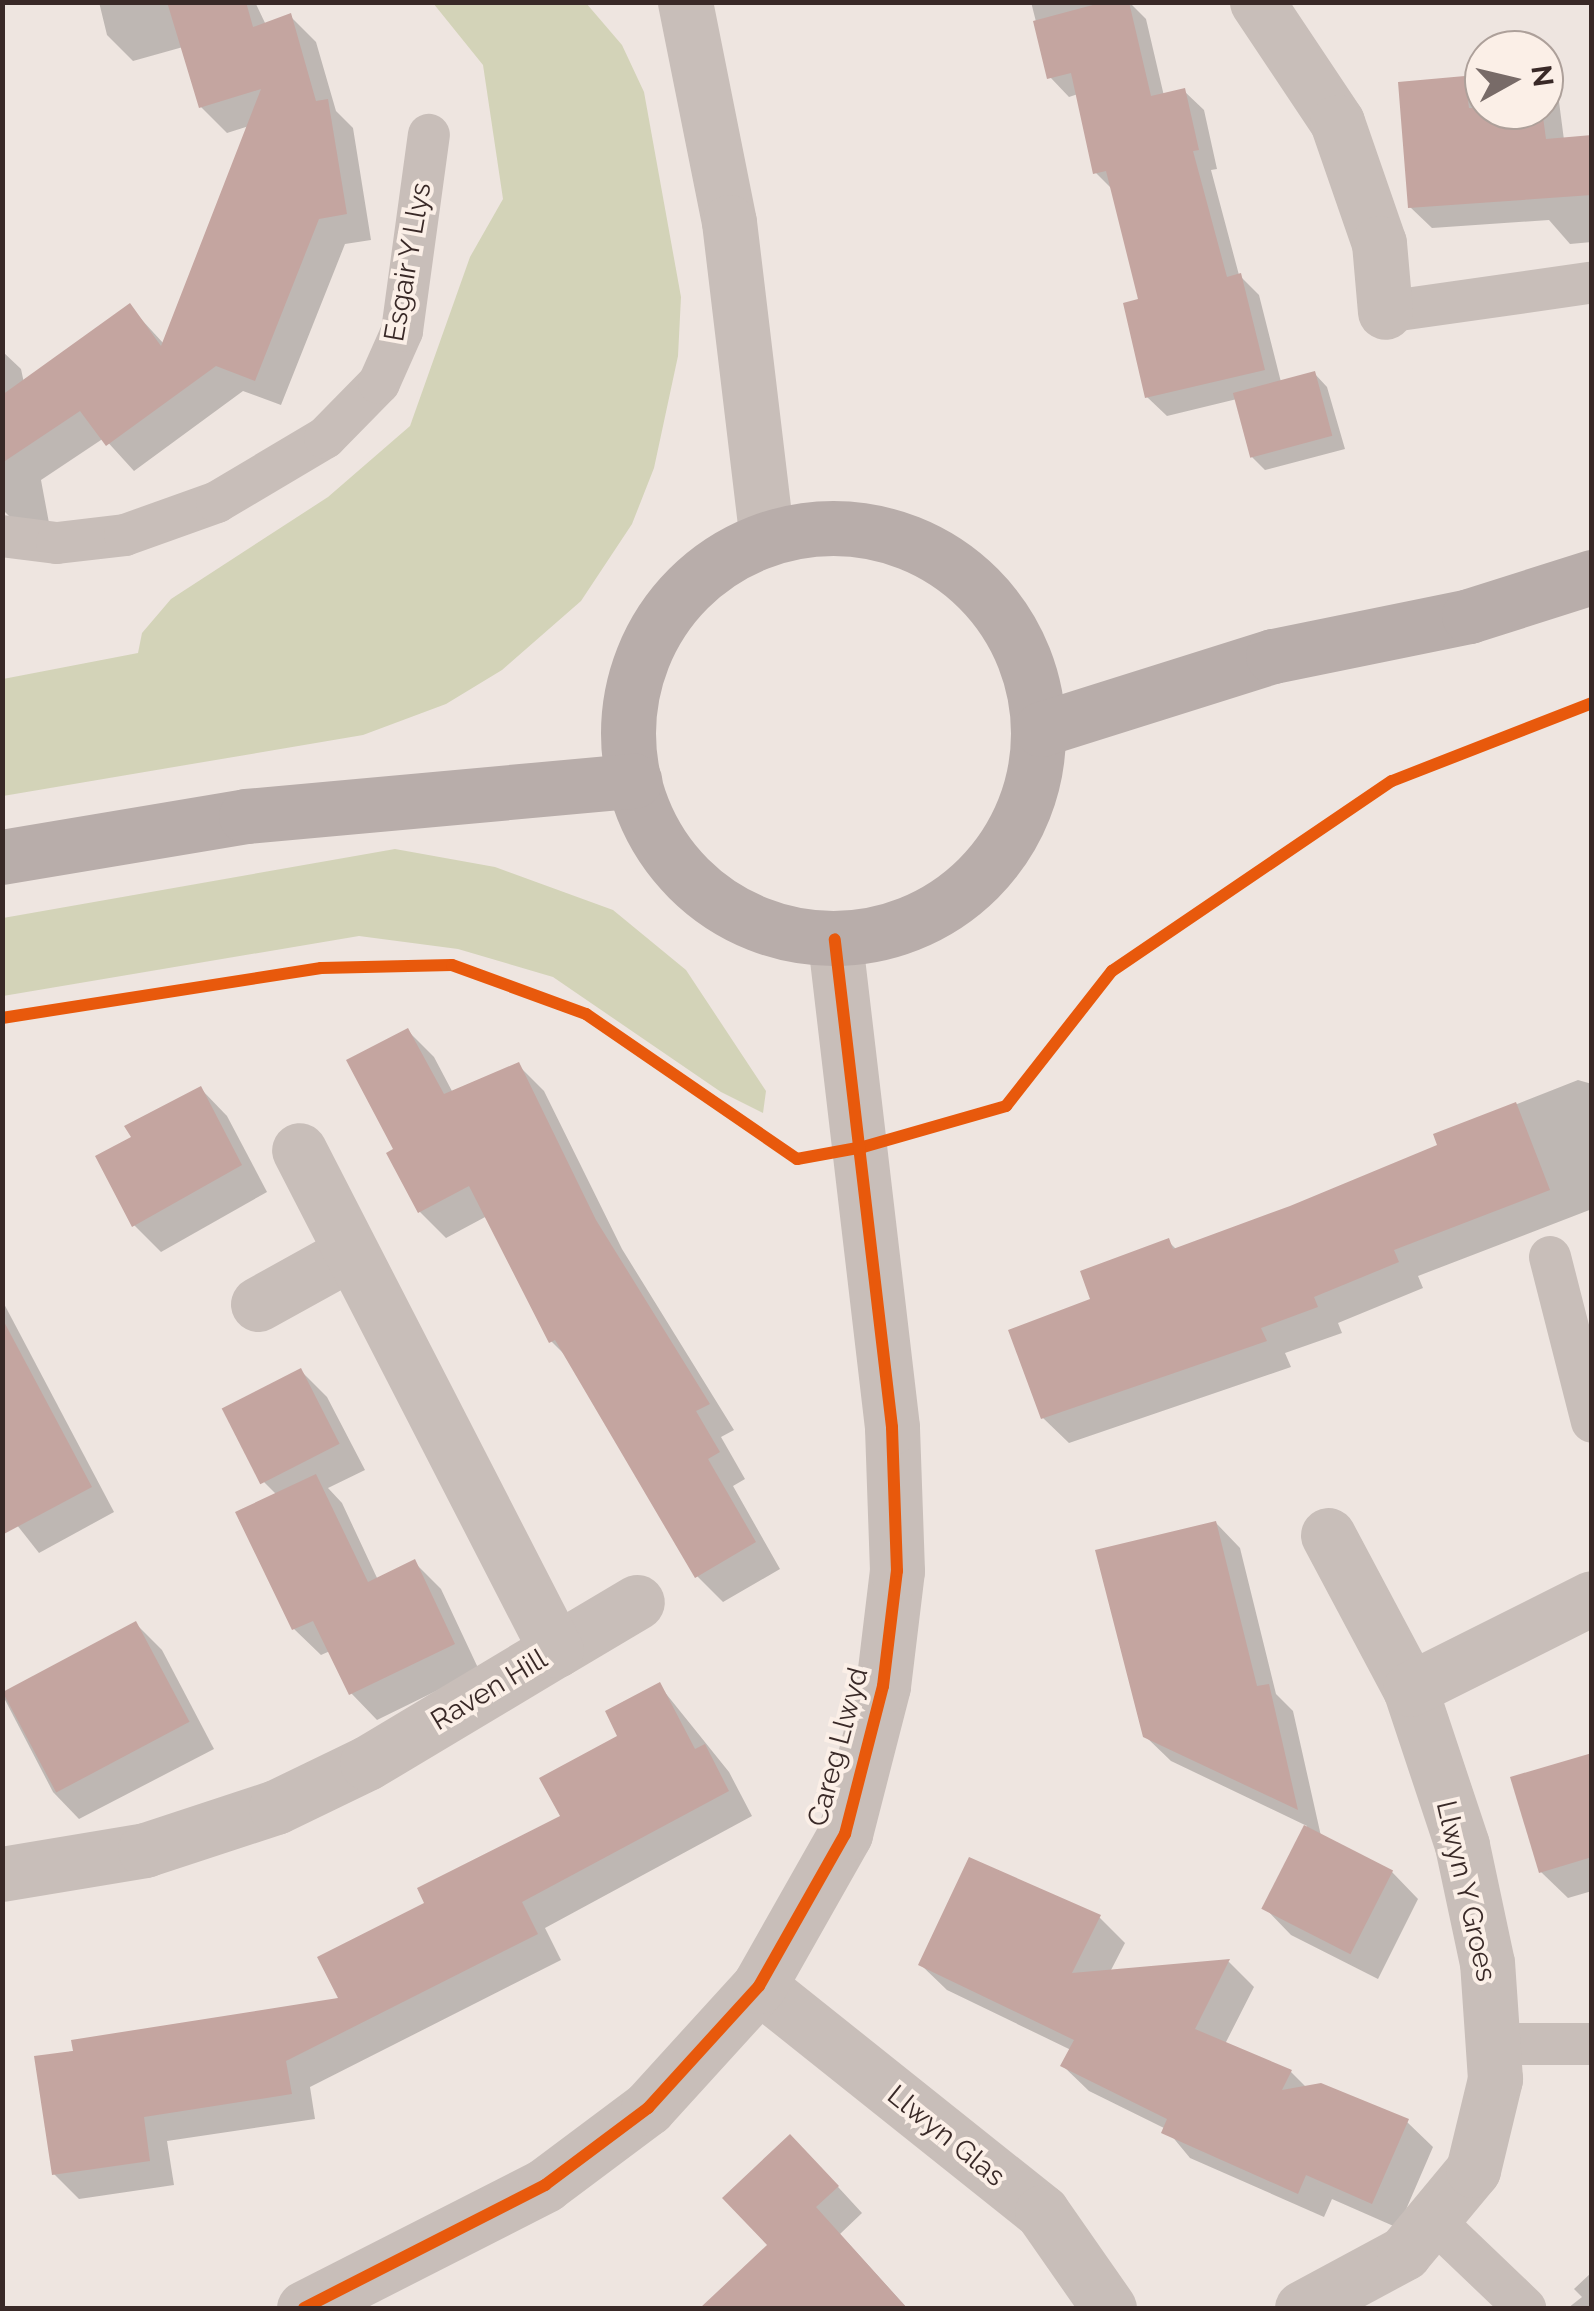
<!DOCTYPE html>
<style>
body{margin:0}
#map{position:relative;width:1594px;height:2311px;overflow:hidden;background:#eee5e0;font-family:Raleway,sans-serif}
div>[style]{position:absolute}
.green>*{inset:0;background:#d3d3b8}
.shadow>*{inset:0;background:#0003}
.building>*{inset:0;background:#c4a5a0;transform-origin:0 0}
.service>*{height:42px;margin:-21px;padding:0 21px;transform-origin:21px;border-radius:21px;background:#c8beb9}
.minor>*{height:55px;margin:-27.5px;padding:0 27.5px;transform-origin:27.5px;border-radius:27.5px;background:#c8beb9}
.tertiary>*{height:55px;margin:-27.5px;padding:0 27.5px;transform-origin:27.5px;border-radius:27.5px;background:#c8beb9}
.secondary>*{height:55px;margin:-27.5px;padding:0 27.5px;transform-origin:27.5px;border-radius:27.5px;background:#b8adaa}
.secondary>.ring{margin:-27.5px;padding:0;box-sizing:content-box;background:none;border:55px solid #b8adaa;border-radius:50%}
.cycleway>*{height:12px;margin:-6px;padding:0 6px;transform-origin:6px;border-radius:6px;background:#e8590c}
span{translate:-50% -50%;white-space:nowrap;text-align:center;line-height:1.15;-webkit-text-stroke:8px #fbefe7;paint-order:stroke}
.street-label{font-size:28px;color:#392927}
.frame{position:absolute;inset:0;border:5px solid #392927;pointer-events:none}
.north{position:absolute;left:1464px;top:30px;width:100px;height:100px;box-sizing:border-box;background:#fbefe7;border:2px solid #ada09a;border-radius:50%;rotate:82deg;font-size:28px;font-weight:700;line-height:40px;text-align:center;color:#392927}
.north::after{content:'';display:block;margin:auto;width:35px;height:45px;background:#786b68;clip-path:polygon(50% 0,100% 100%,50% 72%,0 100%)}
</style>
<div id="map">
<div class="green">
<div style="clip-path:polygon(433px 3px,586px 3px,622px 45px,644px 92px,681px 297px,678px 356px,654px 468px,632px 524px,581px 601px,502px 670px,446px 704px,363px 735px,3px 796px,3px 679px,138px 653px,142px 633px,171px 599px,328px 497px,410px 426px,470px 257px,503px 199px,483px 65px)"></div>
<div style="clip-path:polygon(395px 849px,495px 867px,613px 910px,686px 970px,766px 1091px,763px 1113px,721px 1092px,553px 977px,458px 949px,359px 936px,3px 996px,3px 918px)"></div>
</div>
<div class="shadow">
<div style="clip-path:polygon(99px 2px,255px 2px,266px 25px,290px 16px,316px 42px,336px 111px,353px 128px,371px 240px,345px 244px,281px 405px,243px 391px,134px 471px,104px 438px,41px 480px,52px 539px,30px 537px,2px 509px,2px 351px,21px 369px,24px 383px,130px 307px,164px 344px,249px 126px,227px 133px,201px 107px,183px 47px,133px 61px,107px 35px)"></div>
<div style="clip-path:polygon(1031px 2px,1129px 2px,1146px 19px,1164px 96px,1184px 91px,1204px 110px,1217px 169px,1211px 170px,1239px 275px,1259px 295px,1281px 382px,1314px 373px,1327px 387px,1345px 449px,1265px 470px,1252px 457px,1237px 399px,1167px 416px,1147px 397px,1141px 301px,1114px 191px,1095px 172px,1078px 94px,1069px 97px,1050px 77px)"></div>
<div style="clip-path:polygon(1484px 77px,1484px 110px,1544px 110px,1544px 80px,1558px 94px,1564px 140px,1592px 138px,1592px 242px,1570px 244px,1549px 220px,1432px 228px,1410px 207px,1401px 84px)"></div>
<div style="clip-path:polygon(408px 1031px,434px 1057px,453px 1093px,518px 1065px,544px 1091px,622px 1249px,734px 1430px,721px 1437px,745px 1479px,733px 1486px,780px 1569px,723px 1602px,697px 1576px,571px 1361px,551px 1341px,487px 1216px,446px 1238px,420px 1212px,396px 1150px)"></div>
<div style="clip-path:polygon(1578px 1080px,1592px 1084px,1592px 1209px,1418px 1276px,1423px 1288px,1338px 1323px,1342px 1333px,1285px 1353px,1291px 1367px,1069px 1443px,1043px 1418px,1093px 1300px,1168px 1241px,1177px 1250px,1290px 1209px,1440px 1147px,1436px 1136px)"></div>
<div style="clip-path:polygon(201px 1089px,227px 1116px,267px 1192px,161px 1252px,134px 1225px)"></div>
<div style="clip-path:polygon(2px 1300px,114px 1512px,39px 1553px,2px 1506px)"></div>
<div style="clip-path:polygon(301px 1371px,327px 1397px,365px 1470px,328px 1488px,342px 1503px,378px 1580px,414px 1562px,441px 1589px,479px 1670px,377px 1720px,351px 1693px,330px 1651px,321px 1655px,294px 1629px,277px 1495px,263px 1481px)"></div>
<div style="clip-path:polygon(1216px 1523px,1240px 1548px,1276px 1694px,1293px 1711px,1321px 1836px,1392px 1872px,1418px 1899px,1378px 1979px,1291px 1935px,1265px 1908px,1307px 1826px,1171px 1761px,1145px 1736px)"></div>
<div style="clip-path:polygon(136px 1624px,162px 1650px,214px 1749px,79px 1819px,53px 1792px,2px 1694px)"></div>
<div style="clip-path:polygon(659px 1685px,729px 1772px,752px 1816px,545px 1928px,561px 1960px,310px 2087px,315px 2119px,167px 2141px,174px 2185px,79px 2199px,54px 2174px,37px 2058px,342px 2000px,428px 1904px,564px 1817px)"></div>
<div style="clip-path:polygon(1592px 1755px,1592px 1891px,1568px 1898px,1541px 1872px)"></div>
<div style="clip-path:polygon(1099px 1917px,1125px 1943px,1110px 1972px,1229px 1962px,1254px 1987px,1225px 2044px,1291px 2072px,1307px 2088px,1407px 2122px,1433px 2147px,1398px 2228px,1332px 2199px,1324px 2217px,1190px 2158px,1166px 2129px,1089px 2091px,1063px 2066px,1071px 2050px,947px 1990px,921px 1965px)"></div>
<div style="clip-path:polygon(816px 2163px,862px 2213px,840px 2234px,907px 2308px,773px 2308px,742px 2272px,770px 2245px)"></div>
<div style="clip-path:polygon(1592px 2272px,1592px 2308px,1568px 2308px,1582px 2297px,1574px 2289px)"></div>
</div>
<div class="building">
<div style="clip-path:polygon(167px 2px,246px 2px,253px 27px,291px 13px,316px 101px,328px 99px,347px 214px,319px 219px,255px 381px,216px 366px,106px 446px,80px 411px,2px 463px,2px 395px,130px 303px,161px 346px,261px 89px,199px 108px)"></div>
<div style="clip-path:polygon(1104px 2px,1129px 2px,1151px 96px,1185px 88px,1199px 150px,1193px 151px,1227px 277px,1241px 273px,1265px 370px,1145px 398px,1123px 303px,1138px 299px,1106px 171px,1093px 174px,1071px 73px,1047px 79px,1033px 21px)"></div>
<div style="clip-path:polygon(1465px 76px,1469px 108px,1542px 110px,1546px 139px,1592px 135px,1592px 195px,1408px 208px,1398px 82px)"></div>
<div style="left:1315px;top:371px;width:67px;height:85px;rotate:75deg"></div>
<div style="clip-path:polygon(408px 1028px,444px 1094px,519px 1062px,596px 1220px,710px 1404px,696px 1411px,720px 1452px,708px 1459px,756px 1542px,695px 1578px,555px 1340px,549px 1343px,469px 1186px,418px 1213px,386px 1153px,393px 1149px,346px 1060px)"></div>
<div style="clip-path:polygon(201px 1086px,242px 1165px,132px 1227px,95px 1156px,131px 1137px,124px 1126px)"></div>
<div style="clip-path:polygon(1516px 1102px,1550px 1190px,1394px 1250px,1399px 1262px,1314px 1297px,1318px 1307px,1261px 1328px,1267px 1341px,1041px 1419px,1008px 1330px,1090px 1299px,1080px 1271px,1169px 1238px,1173px 1249px,1290px 1206px,1437px 1145px,1433px 1134px)"></div>
<div style="clip-path:polygon(2px 1318px,92px 1487px,2px 1535px)"></div>
<div style="left:301px;top:1368px;width:85px;height:89px;rotate:63deg"></div>
<div style="clip-path:polygon(316px 1474px,368px 1582px,415px 1559px,455px 1644px,349px 1695px,313px 1621px,292px 1630px,235px 1512px)"></div>
<div style="clip-path:polygon(1216px 1521px,1257px 1686px,1269px 1684px,1298px 1810px,1143px 1737px,1095px 1550px)"></div>
<div style="left:136px;top:1621px;width:114px;height:151px;rotate:62deg"></div>
<div style="clip-path:polygon(660px 1682px,695px 1749px,705px 1744px,729px 1791px,522px 1902px,538px 1934px,286px 2061px,292px 2094px,144px 2117px,150px 2161px,52px 2175px,34px 2056px,73px 2051px,71px 2040px,338px 1998px,317px 1957px,424px 1903px,417px 1888px,560px 1816px,539px 1778px,617px 1736px,605px 1711px)"></div>
<div style="clip-path:polygon(1592px 1753px,1592px 1857px,1539px 1873px,1510px 1777px)"></div>
<div style="left:1304px;top:1825px;width:100px;height:94px;rotate:27deg"></div>
<div style="clip-path:polygon(969px 1857px,1101px 1915px,1072px 1973px,1230px 1959px,1195px 2029px,1292px 2070px,1282px 2090px,1321px 2083px,1409px 2119px,1372px 2204px,1306px 2175px,1298px 2194px,1161px 2133px,1167px 2119px,1060px 2066px,1074px 2040px,918px 1965px)"></div>
<div style="clip-path:polygon(790px 2134px,839px 2186px,816px 2207px,907px 2308px,700px 2308px,767px 2245px,722px 2198px)"></div>
</div>
<div class="service">
<div style="left:1385px;top:312px;width:207px;rotate:-8.1deg"></div>
<div style="left:2px;top:536px;width:55px;rotate:7.3deg"></div>
<div style="left:57px;top:543px;width:68px;rotate:-6.7deg"></div>
<div style="left:125px;top:535px;width:98px;rotate:-19.7deg"></div>
<div style="left:217px;top:502px;width:126px;rotate:-30.7deg"></div>
<div style="left:325px;top:438px;width:77px;rotate:-45.5deg"></div>
<div style="left:379px;top:383px;width:57px;rotate:-66.1deg"></div>
<div style="left:402px;top:331px;width:198px;rotate:-82.2deg"></div>
<div style="left:1550px;top:1257px;width:170px;rotate:75.7deg"></div>
<div style="left:1492px;top:2044px;width:100px"></div>
<div style="left:1432px;top:2219px;width:129px;rotate:43.7deg"></div>
</div>
<div class="minor">
<div style="left:1257px;top:2px;width:144px;rotate:56.3deg"></div>
<div style="left:1337px;top:122px;width:128px;rotate:70.9deg"></div>
<div style="left:1379px;top:243px;width:69px;rotate:85deg"></div>
<div style="left:258px;top:1304px;width:105px;rotate:-29deg"></div>
<div style="left:1328px;top:1535px;width:174px;rotate:62deg"></div>
<div style="left:556px;top:1650px;width:94px;rotate:-30.7deg"></div>
<div style="left:2px;top:1874px;width:145px;rotate:-9.5deg"></div>
<div style="left:145px;top:1850px;width:138px;rotate:-18.2deg"></div>
<div style="left:276px;top:1807px;width:101px;rotate:-25.8deg"></div>
<div style="left:367px;top:1763px;width:220px;rotate:-30.9deg"></div>
<div style="left:556px;top:1650px;width:562px;rotate:-117.2deg"></div>
<div style="left:759px;top:1986px;width:362px;rotate:38.6deg"></div>
<div style="left:1042px;top:2212px;width:117px;rotate:55.1deg"></div>
<div style="left:1302px;top:2308px;width:116px;rotate:-28.3deg"></div>
<div style="left:1404px;top:2253px;width:108px;rotate:-50.3deg"></div>
<div style="left:1473px;top:2170px;width:94px;rotate:-76.4deg"></div>
<div style="left:1495px;top:2079px;width:116px;rotate:-93.9deg"></div>
<div style="left:1487px;top:1963px;width:121px;rotate:-102deg"></div>
<div style="left:1462px;top:1845px;width:164px;rotate:-108.4deg"></div>
<div style="left:1410px;top:1689px;width:203px;rotate:-26.6deg"></div>
</div>
<div class="tertiary">
<div style="left:685px;top:2px;width:224px;rotate:78.7deg"></div>
<div style="left:729px;top:222px;width:314px;rotate:83.2deg"></div>
<div style="left:304px;top:2308px;width:271px;rotate:-27deg"></div>
<div style="left:545px;top:2185px;width:129px;rotate:-36.8deg"></div>
<div style="left:648px;top:2108px;width:165px;rotate:-47.7deg"></div>
<div style="left:759px;top:1986px;width:175px;rotate:-60.5deg"></div>
<div style="left:845px;top:1834px;width:153px;rotate:-75.6deg"></div>
<div style="left:883px;top:1686px;width:116px;rotate:-83.1deg"></div>
<div style="left:897px;top:1571px;width:144px;rotate:-92deg"></div>
<div style="left:892px;top:1427px;width:491px;rotate:-96.7deg"></div>
</div>
<div class="secondary">
<div class="ring" style="left:628px;top:528px;width:355px;height:355px"></div>
<div style="left:1041px;top:729px;width:243px;rotate:-17.5deg"></div>
<div style="left:1273px;top:656px;width:200px;rotate:-11.5deg"></div>
<div style="left:1469px;top:616px;width:129px;rotate:-17.6deg"></div>
<div style="left:2px;top:857px;width:247px;rotate:-9.5deg"></div>
<div style="left:246px;top:816px;width:390px;rotate:-5.2deg"></div>
</div>
<div class="cycleway">
<div style="left:2px;top:1018px;width:323px;rotate:-8.9deg"></div>
<div style="left:321px;top:968px;width:131px;rotate:-1.3deg"></div>
<div style="left:452px;top:965px;width:143px;rotate:20.1deg"></div>
<div style="left:586px;top:1014px;width:256px;rotate:34.5deg"></div>
<div style="left:797px;top:1159px;width:67px;rotate:-10.3deg"></div>
<div style="left:863px;top:1147px;width:149px;rotate:-16deg"></div>
<div style="left:1006px;top:1106px;width:172px;rotate:-51.9deg"></div>
<div style="left:1112px;top:971px;width:338px;rotate:-34.2deg"></div>
<div style="left:1392px;top:781px;width:215px;rotate:-21.3deg"></div>
<div style="left:304px;top:2308px;width:271px;rotate:-27deg"></div>
<div style="left:545px;top:2185px;width:129px;rotate:-36.8deg"></div>
<div style="left:648px;top:2108px;width:165px;rotate:-47.7deg"></div>
<div style="left:759px;top:1986px;width:175px;rotate:-60.5deg"></div>
<div style="left:845px;top:1834px;width:153px;rotate:-75.6deg"></div>
<div style="left:883px;top:1686px;width:116px;rotate:-83.1deg"></div>
<div style="left:897px;top:1571px;width:144px;rotate:-92deg"></div>
<div style="left:892px;top:1427px;width:491px;rotate:-96.7deg"></div>
</div>
<div class="street-label">
<span style="left:408px;top:262px;rotate:-80deg">Esgair Y Llys</span>
<span style="left:489px;top:1690px;rotate:-31deg">Raven Hill</span>
<span style="left:838px;top:1747px;rotate:-75deg">Careg Llwyd</span>
<span style="left:1466px;top:1891px;rotate:77deg">Llwyn Y Groes</span>
<span style="left:946px;top:2136px;rotate:39deg">Llwyn Glas</span>
</div>
<div class="frame"></div>
<div class="north">N</div>
</div>
